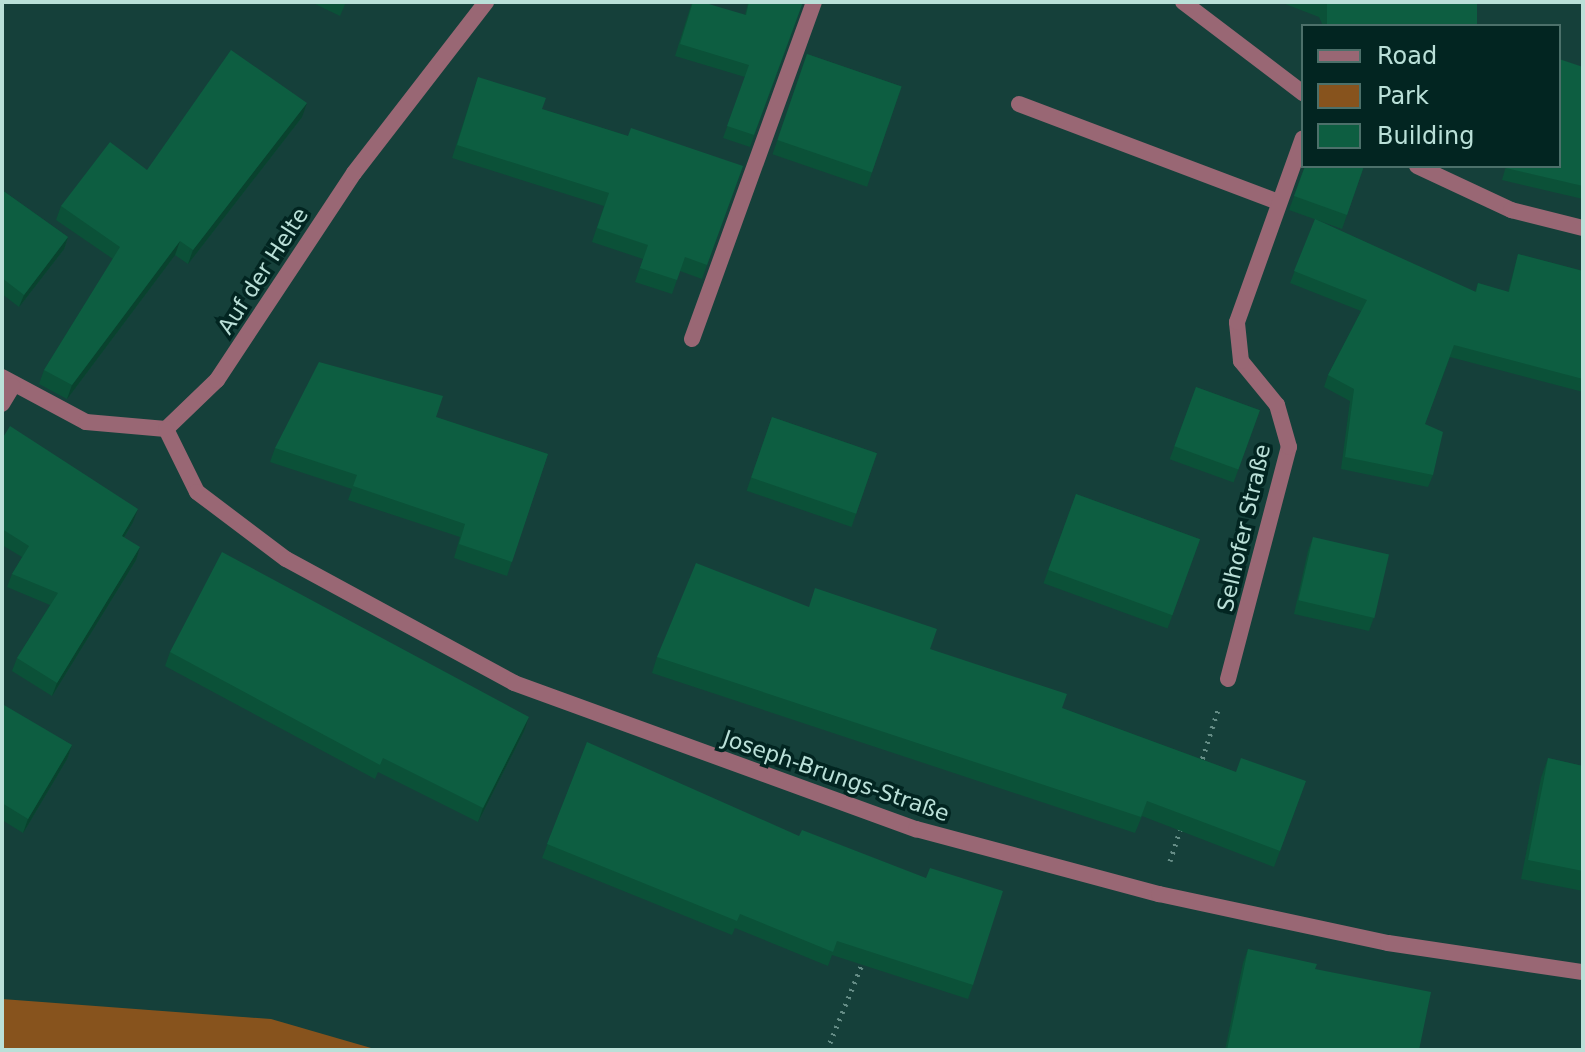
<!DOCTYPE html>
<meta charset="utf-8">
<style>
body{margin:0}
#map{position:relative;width:1585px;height:1052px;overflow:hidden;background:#15403a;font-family:"DejaVu Sans",sans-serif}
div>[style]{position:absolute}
.green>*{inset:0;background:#87531d}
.path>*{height:5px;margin-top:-2.5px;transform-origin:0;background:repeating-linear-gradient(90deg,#658d86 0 2px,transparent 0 8px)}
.lane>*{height:16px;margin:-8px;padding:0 8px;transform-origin:8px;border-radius:8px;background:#996774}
.street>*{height:16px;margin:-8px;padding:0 8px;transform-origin:8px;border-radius:8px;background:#996774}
.wall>*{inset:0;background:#0b5138;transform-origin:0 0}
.shaded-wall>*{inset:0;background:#09422e}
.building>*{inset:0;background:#0d5e41;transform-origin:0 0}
span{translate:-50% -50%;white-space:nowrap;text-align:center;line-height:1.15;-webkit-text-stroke:7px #022521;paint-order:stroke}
.street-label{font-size:22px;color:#bae0d8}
.frame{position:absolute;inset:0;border:4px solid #bae0d8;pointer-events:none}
.legend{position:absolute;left:1301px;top:24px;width:260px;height:144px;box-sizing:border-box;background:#022521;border:2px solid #4c706a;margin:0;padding:10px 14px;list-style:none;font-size:24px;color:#bae0d8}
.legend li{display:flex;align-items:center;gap:16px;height:40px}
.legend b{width:40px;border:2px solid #4c706a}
</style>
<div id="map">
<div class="green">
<div style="clip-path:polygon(2px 999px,271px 1019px,378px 1050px,2px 1050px)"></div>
</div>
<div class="path">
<div style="left:1200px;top:766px;width:59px;rotate:-72.2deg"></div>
<div style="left:1170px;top:861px;width:38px;rotate:-72deg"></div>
<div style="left:827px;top:1050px;width:95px;rotate:-67.8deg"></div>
</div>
<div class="lane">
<div style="left:1019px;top:104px;width:278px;rotate:20.7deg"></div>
<div style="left:692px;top:339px;width:358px;rotate:-70.1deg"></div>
</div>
<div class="street">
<div style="left:1183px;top:2px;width:151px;rotate:37.2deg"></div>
<div style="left:1417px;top:166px;width:104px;rotate:25.1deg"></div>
<div style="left:1511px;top:210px;width:74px;rotate:14deg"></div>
<div style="left:2px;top:377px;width:95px;rotate:28.2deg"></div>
<div style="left:86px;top:422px;width:80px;rotate:5deg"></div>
<div style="left:166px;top:429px;width:71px;rotate:-43.9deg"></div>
<div style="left:217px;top:380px;width:248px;rotate:-56.5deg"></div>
<div style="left:354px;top:173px;width:216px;rotate:-52.3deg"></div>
<div style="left:2px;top:404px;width:21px;rotate:-59deg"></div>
<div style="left:166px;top:429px;width:70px;rotate:63.8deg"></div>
<div style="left:197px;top:492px;width:111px;rotate:37deg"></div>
<div style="left:286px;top:559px;width:260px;rotate:28.5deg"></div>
<div style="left:514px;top:683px;width:428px;rotate:20deg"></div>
<div style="left:916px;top:829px;width:252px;rotate:15deg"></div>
<div style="left:1159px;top:894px;width:234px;rotate:12.1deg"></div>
<div style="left:1388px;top:943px;width:197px;rotate:8.5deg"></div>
<div style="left:1228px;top:679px;width:240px;rotate:-75.3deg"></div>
<div style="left:1289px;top:447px;width:44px;rotate:-105.9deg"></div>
<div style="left:1277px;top:405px;width:57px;rotate:-129.3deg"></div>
<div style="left:1241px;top:361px;width:39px;rotate:-96deg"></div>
<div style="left:1237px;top:322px;width:195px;rotate:-70.3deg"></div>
</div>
<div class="wall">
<div style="clip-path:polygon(311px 2px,346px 2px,340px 16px)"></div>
<div style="clip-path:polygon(692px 2px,745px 15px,748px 2px,803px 2px,750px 147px,723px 138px,745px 77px,675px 56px)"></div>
<div style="clip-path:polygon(1280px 2px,1478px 2px,1468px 26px,1323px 26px,1319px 17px)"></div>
<div style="left:807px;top:54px;width:100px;height:106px;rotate:19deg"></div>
<div style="clip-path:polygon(1583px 67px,1583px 199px,1502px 180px,1506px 166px,1559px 166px)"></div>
<div style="clip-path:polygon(478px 77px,542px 109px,628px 136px,743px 166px,702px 279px,680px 271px,672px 294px,635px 282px,643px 259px,592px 242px,604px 206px,452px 158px)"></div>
<div style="clip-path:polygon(302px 117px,188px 264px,175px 255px,67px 399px,39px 384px,44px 370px,113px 259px,56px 220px,61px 206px,147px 170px)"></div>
<div style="clip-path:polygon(1305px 166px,1364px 166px,1342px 229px,1289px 210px)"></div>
<div style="clip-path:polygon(2px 190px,68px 237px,64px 249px,19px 307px,2px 294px)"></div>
<div style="clip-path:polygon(1315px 219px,1475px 292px,1478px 283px,1508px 292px,1518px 254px,1583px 271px,1583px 392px,1450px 357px,1425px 424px,1433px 475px,1428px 487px,1341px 469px,1350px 401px,1324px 387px,1328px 375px,1361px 311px,1290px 283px)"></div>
<div style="left:1196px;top:387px;width:68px;height:77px;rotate:20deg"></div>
<div style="clip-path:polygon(436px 417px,548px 454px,507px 576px,454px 558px,460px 537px,348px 500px,352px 489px,270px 462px,275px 448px)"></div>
<div style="left:772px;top:417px;width:111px;height:78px;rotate:19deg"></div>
<div style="clip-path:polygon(2px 439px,133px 522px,124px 538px,136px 560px,52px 696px,12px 671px,17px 658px,50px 605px,7px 587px,12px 574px,22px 557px,2px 545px)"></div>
<div style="left:1076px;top:494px;width:132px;height:95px;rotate:20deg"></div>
<div style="clip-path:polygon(1313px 537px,1374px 617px,1369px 631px,1294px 614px,1308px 551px)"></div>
<div style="clip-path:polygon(808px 607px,930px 649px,1062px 708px,1236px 772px,1306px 781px,1274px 867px,1142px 816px,1135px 833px,652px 673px,657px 657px)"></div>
<div style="clip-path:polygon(170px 652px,524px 731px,478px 822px,378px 772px,375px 779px,165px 666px)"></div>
<div style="clip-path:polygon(2px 709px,72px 745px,67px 759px,23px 833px,2px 820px)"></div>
<div style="clip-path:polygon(587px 742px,973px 985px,968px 999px,832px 955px,828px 966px,735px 928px,732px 935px,542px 858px)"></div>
<div style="clip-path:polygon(1548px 758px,1583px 766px,1583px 891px,1521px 879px,1541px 778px)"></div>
<div style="clip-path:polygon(1248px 949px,1315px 969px,1419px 1050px,1225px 1050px,1243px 963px)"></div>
</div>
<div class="shaded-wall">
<div style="clip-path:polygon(307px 103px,302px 117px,188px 264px,193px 250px)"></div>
<div style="clip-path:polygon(68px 237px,64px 249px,19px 307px,24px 295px)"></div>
<div style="clip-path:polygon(180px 241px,175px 255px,67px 399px,72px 385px)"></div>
<div style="clip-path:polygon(138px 509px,133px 522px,117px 549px,122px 536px)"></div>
<div style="clip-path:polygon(140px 547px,136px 560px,52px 696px,57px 683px)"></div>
<div style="clip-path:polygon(529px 717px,524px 731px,478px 822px,483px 808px)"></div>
<div style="clip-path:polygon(72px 745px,67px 759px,23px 833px,28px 819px)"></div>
</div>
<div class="building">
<div style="clip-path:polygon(693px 2px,702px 2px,746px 15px,749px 2px,803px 2px,754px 135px,727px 126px,749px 65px,680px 44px)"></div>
<div style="left:1327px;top:2px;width:150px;height:26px"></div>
<div style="clip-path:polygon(231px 50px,307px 103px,193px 250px,180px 241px,72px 385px,44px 370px,120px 247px,61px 206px,110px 142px,147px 170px)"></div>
<div style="left:807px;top:54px;width:100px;height:91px;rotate:19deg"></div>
<div style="clip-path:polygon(1559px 59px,1583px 67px,1583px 186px,1506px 168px,1507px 166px,1559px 166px)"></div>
<div style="clip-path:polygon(478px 77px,546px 98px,542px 109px,628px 136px,631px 128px,743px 166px,707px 265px,685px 257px,677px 280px,640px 268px,648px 245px,597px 228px,609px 193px,457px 145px)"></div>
<div style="clip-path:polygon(1305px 166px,1364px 166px,1347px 215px,1294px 196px)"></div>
<div style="clip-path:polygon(2px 190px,68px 237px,24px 295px,2px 278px)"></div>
<div style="clip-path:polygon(1315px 219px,1476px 292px,1478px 283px,1509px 292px,1518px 254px,1583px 271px,1583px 379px,1454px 345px,1425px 424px,1443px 432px,1433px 475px,1345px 457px,1354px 389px,1328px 375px,1367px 300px,1294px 271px)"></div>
<div style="clip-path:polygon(319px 362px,443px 396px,436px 417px,548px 454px,512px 562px,459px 544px,465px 524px,353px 486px,357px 475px,275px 448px)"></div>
<div style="left:1196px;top:387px;width:68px;height:63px;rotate:20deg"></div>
<div style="left:772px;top:417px;width:111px;height:64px;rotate:19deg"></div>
<div style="clip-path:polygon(10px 426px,138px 509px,122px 536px,140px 547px,57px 683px,17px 658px,58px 593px,12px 574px,29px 546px,2px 529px,2px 439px)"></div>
<div style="left:1076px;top:494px;width:132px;height:81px;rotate:20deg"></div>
<div style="left:1313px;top:537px;width:78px;height:65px;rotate:13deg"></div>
<div style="clip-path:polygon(222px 552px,529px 717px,483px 808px,383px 758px,380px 765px,170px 652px)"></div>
<div style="clip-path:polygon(696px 563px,809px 607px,815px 588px,937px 629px,930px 649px,1067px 694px,1062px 708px,1236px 772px,1241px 758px,1306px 781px,1280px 851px,1147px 801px,1141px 817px,657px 657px)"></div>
<div style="clip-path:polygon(4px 705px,72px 745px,28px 819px,2px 803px,2px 709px)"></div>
<div style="clip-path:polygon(587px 742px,799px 836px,802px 830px,926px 878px,930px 868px,1003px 891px,973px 985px,837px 941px,833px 952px,740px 914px,737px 921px,547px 844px)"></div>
<div style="clip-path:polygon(1548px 758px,1583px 766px,1583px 871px,1528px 860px)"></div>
<div style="clip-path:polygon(1248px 949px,1317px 964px,1315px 969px,1431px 992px,1419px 1050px,1405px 1048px,1405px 1050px,1227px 1050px)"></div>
</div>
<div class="street-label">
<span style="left:263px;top:271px;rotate:-57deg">Auf der Helte</span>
<span style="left:1244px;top:528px;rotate:-77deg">Selhofer Straße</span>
<span style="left:836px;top:776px;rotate:19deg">Joseph-Brungs-Straße</span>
</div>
<div class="frame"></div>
<ul class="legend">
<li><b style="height:10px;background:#996774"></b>Road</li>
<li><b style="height:22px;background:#87531d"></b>Park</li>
<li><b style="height:22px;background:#0d5e41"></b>Building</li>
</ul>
</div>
